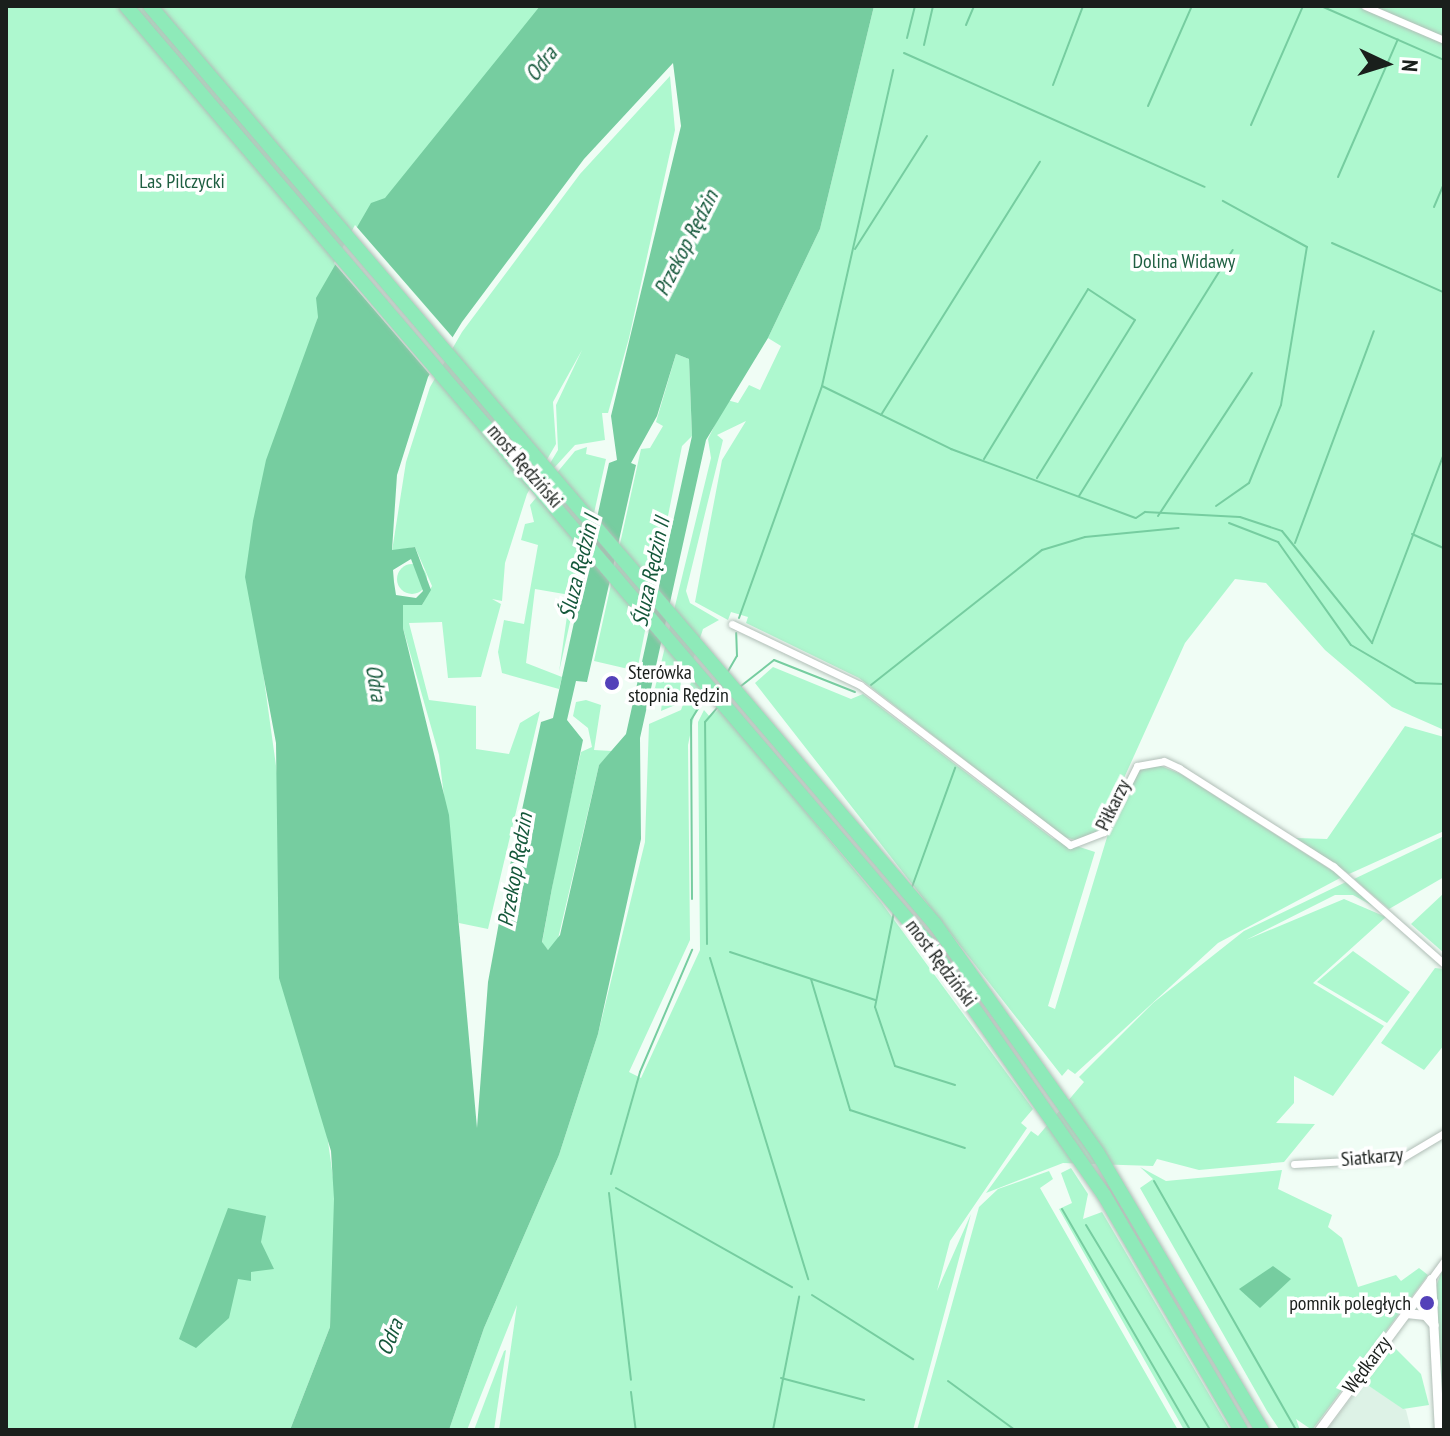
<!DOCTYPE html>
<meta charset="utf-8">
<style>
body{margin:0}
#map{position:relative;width:1450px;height:1436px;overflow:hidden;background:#f0fdf5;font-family:"PT Sans Narrow",sans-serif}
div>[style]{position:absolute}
.built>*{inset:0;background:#ddf2e6}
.green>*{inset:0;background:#aef8cf}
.round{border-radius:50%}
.water>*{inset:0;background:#76cda0}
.pier>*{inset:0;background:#f0fdf5}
.stream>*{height:2px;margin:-1px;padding:0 1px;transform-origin:1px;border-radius:1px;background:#76cda0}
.roads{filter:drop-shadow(0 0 2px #b1beb7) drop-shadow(0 0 2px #b1beb7)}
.minor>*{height:7px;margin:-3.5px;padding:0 3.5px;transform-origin:3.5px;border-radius:3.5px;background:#fff}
.tertiary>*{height:9px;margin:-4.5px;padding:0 4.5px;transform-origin:4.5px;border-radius:4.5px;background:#fff}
.motorway>*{height:14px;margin:-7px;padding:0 7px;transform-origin:7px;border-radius:7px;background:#8eeab9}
.dots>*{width:22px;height:22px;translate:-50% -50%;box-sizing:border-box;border:4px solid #fff;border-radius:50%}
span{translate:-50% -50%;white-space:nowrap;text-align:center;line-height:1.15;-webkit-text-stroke:7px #fff;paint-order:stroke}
.park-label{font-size:20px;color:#1e5f41}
.street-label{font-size:20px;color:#1a1f1c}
.poi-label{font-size:20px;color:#1a1f1c}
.left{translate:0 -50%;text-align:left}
.right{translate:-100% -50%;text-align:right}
.water-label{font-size:22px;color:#14573a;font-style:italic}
.frame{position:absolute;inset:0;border:8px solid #1a1f1c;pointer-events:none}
.north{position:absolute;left:1346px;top:24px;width:80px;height:80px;-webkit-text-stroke:6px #fff;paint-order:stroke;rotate:94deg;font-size:22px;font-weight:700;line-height:32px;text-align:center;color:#1a1f1c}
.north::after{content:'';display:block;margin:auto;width:28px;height:36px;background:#1a1f1c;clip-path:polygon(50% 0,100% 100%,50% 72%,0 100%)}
</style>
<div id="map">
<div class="built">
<div style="clip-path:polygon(1363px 1382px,1406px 1410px,1411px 1430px,1327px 1430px)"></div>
</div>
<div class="green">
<div style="clip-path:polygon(6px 6px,542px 6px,318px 317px,250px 578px,336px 1199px,330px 1327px,290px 1430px,6px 1430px)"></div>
<div style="clip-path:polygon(874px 6px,1444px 6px,1444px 730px,1392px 707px,1325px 650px,1266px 583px,1235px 579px,1185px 643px,1101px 829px,1079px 841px,1064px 837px,859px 678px,746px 623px,748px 617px,731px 612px,728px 620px,695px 602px,722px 460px,746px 421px,717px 435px,723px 440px,686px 591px,690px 603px,719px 620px,703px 629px,688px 675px,681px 673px,680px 703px,661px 711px,663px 695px,655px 688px,711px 458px,708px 439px,727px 400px,738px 403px,749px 385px,760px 390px,781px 346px,768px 338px,820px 229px)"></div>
<div style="clip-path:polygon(670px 76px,675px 130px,629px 338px,608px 413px,602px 413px,605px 440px,575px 445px,534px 490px,558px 450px,556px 405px,582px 350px,553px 402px,556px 444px,527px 494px,505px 563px,502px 601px,492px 599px,501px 604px,481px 677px,448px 678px,442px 622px,409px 623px,429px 700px,476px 706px,476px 749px,509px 754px,520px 723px,540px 711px,488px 929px,459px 923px,439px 755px,403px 628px,403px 605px,422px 605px,432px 586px,415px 547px,392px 551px,406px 462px,430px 387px,462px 332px,580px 174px)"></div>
<div style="clip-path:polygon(676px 354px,689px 359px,692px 436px,682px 446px,637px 671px,594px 661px,641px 449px,650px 448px,663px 426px,656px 422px)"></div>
<div style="clip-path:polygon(587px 447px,586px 454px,606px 459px,559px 672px,570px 595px,535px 589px,526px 663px,562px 677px,559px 689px,502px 673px,498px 652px,504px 620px,524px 624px,538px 545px,521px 540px,525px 524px,534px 522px,530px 505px,575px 451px)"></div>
<div class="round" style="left:397px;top:564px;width:30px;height:30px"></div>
<div style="clip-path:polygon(773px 667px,851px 699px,863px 694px,1052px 838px,1095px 852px,1048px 1006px,1055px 1009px,1108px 834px,1138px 769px,1156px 764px,1181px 774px,1342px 877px,1218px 943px,1075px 1074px,1068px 1069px,1062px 1076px,755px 683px)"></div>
<div style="clip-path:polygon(693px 677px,709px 696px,694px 716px,688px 745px,690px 940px,629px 1072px,641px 1078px,700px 950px,698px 722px,704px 710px,710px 717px,720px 708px,881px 902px,1033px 1109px,1021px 1123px,1027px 1128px,950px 1241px,937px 1291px,971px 1214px,913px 1430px,499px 1430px,517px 1305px,467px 1430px,449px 1430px,484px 1328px,559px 1155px,598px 1034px,645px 842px,649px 724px,681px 710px)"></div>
<div style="clip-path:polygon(586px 700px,601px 705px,594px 750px,612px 751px,599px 765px,557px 943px,548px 950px,542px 943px,559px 849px,581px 752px,592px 747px,588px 728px,573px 716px,576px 702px)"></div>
<div style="clip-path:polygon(1405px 726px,1444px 737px,1444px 831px,1349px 874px,1296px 838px,1327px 839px)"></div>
<div style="clip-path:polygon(1444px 836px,1444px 877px,1389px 909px,1354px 879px)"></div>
<div style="clip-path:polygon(1348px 881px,1378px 909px,1353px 895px,1335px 895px,1246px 940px,1344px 899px,1386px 917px,1313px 983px,1384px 1026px,1333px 1096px,1294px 1076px,1294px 1103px,1276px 1123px,1315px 1124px,1284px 1162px,1199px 1170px,1157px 1159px,1153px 1166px,1063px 1163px,986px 1193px,1031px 1131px,1038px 1136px,1084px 1082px,1079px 1077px,1153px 1003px,1244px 931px)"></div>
<div style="clip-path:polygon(1444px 893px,1444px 953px,1411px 924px)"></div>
<div style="clip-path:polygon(1353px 951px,1410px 992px,1387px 1023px,1317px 982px)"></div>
<div style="clip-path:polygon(1435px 968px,1444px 969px,1444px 1045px,1424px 1070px,1381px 1043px)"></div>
<div style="clip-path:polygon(1140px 1167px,1166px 1181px,1282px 1170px,1278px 1189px,1332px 1215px,1328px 1227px,1342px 1238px,1358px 1287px,1396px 1275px,1401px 1281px,1419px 1268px,1428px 1275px,1312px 1430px,1296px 1419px,1300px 1430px,1279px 1429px,1267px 1411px,1140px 1188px,1153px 1179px)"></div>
<div style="clip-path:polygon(1071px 1168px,1088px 1194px,1083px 1219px,1102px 1212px,1230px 1430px,1184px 1430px,1059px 1209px,1072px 1203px,1061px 1173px)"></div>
<div style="clip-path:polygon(1049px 1171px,1053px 1179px,1040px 1188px,1178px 1430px,917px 1430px,979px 1207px,998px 1189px)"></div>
<div style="clip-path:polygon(1444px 1266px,1444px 1430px,1443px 1430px,1436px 1286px)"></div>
<div style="clip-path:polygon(1391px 1344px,1421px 1374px,1429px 1405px,1403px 1409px,1363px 1382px)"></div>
<div style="clip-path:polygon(506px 1350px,494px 1430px,474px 1430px,504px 1351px)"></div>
</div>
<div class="water">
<div style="clip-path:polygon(evenodd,540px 6px,874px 6px,820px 229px,768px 338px,706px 440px,640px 738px,641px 839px,598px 1034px,559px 1155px,484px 1328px,449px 1430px,290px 1430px,330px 1327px,334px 1199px,331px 1151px,279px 978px,276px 743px,245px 577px,253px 521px,266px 460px,318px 317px,316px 298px,371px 203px,385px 198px,540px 6px,673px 63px,681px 126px,611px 416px,617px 460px,609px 463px,553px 718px,541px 722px,507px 879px,488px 982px,477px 1128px,449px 815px,403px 628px,403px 605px,422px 605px,431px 590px,415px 547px,392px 550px,397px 475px,428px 377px,462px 322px,584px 159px,673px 63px,540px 6px,676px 354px,689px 359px,692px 436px,626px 734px,599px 765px,560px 935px,548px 950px,542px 942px,552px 888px,583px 740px,567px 720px,576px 681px,587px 682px,636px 465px,631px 463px,657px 416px,676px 354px,540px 6px,411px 559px,423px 591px,416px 598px,396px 595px,394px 582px,393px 570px,411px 559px)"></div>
<div style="clip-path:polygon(228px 1208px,266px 1216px,261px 1242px,274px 1269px,251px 1272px,251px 1281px,238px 1279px,229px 1318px,196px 1348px,179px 1339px)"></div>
<div style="clip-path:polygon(1273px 1266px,1291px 1279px,1260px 1308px,1239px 1289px)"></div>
</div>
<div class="pier">
<div style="clip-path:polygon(355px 225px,455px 340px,432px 377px,334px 263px)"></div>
</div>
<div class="stream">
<div style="left:1321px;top:6px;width:134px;rotate:23.7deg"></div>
<div style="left:966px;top:25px;width:21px;rotate:-67deg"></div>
<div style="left:907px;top:38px;width:33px;rotate:-76deg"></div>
<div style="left:924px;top:45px;width:40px;rotate:-77deg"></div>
<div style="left:904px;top:53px;width:329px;rotate:24deg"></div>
<div style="left:1053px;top:85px;width:85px;rotate:-69.2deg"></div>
<div style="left:1148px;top:106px;width:109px;rotate:-66.3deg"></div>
<div style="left:1251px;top:125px;width:130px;rotate:-66.4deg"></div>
<div style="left:1338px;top:177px;width:150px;rotate:-66.5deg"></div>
<div style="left:1434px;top:207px;width:26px;rotate:-67deg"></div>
<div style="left:1332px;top:243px;width:121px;rotate:23.8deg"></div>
<div style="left:855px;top:249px;width:134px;rotate:-57.5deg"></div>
<div style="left:822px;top:386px;width:144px;rotate:26deg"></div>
<div style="left:951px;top:449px;width:197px;rotate:20.5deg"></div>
<div style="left:1136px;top:518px;width:11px;rotate:-34deg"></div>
<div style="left:1145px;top:512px;width:95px;rotate:3deg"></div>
<div style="left:1240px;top:517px;width:44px;rotate:18.4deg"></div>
<div style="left:1282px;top:531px;width:144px;rotate:51.2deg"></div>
<div style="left:1372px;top:643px;width:203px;rotate:-69.2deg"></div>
<div style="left:881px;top:415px;width:299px;rotate:-57.9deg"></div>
<div style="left:984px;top:459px;width:199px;rotate:-58.5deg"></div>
<div style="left:1088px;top:289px;width:56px;rotate:33.4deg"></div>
<div style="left:1135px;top:320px;width:186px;rotate:121.8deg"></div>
<div style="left:1079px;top:496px;width:290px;rotate:-58deg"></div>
<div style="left:1216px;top:506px;width:40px;rotate:-34.9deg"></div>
<div style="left:1249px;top:483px;width:84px;rotate:-67.7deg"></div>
<div style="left:1281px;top:405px;width:160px;rotate:-80.7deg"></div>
<div style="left:1307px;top:247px;width:96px;rotate:-151.3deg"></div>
<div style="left:1158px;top:516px;width:171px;rotate:-56.7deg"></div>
<div style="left:1229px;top:523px;width:53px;rotate:21.2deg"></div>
<div style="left:1278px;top:542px;width:126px;rotate:54.7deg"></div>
<div style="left:1351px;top:645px;width:75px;rotate:30.3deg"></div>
<div style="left:1416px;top:683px;width:28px;rotate:2deg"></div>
<div style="left:1412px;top:534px;width:35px;rotate:24deg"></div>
<div style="left:1295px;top:543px;width:226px;rotate:-69.6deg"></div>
<div style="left:739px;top:618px;width:246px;rotate:-70.3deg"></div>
<div style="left:822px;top:386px;width:324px;rotate:-77.3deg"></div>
<div style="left:727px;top:673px;width:20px;rotate:-60deg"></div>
<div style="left:737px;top:656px;width:23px;rotate:-92deg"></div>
<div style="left:871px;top:685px;width:218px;rotate:-38.3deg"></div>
<div style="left:1042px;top:550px;width:45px;rotate:-16.8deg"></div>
<div style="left:1085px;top:537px;width:94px;rotate:-5.5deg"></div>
<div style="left:741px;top:686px;width:42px;rotate:-38.2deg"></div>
<div style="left:774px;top:660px;width:87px;rotate:21.6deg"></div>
<div style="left:912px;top:887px;width:127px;rotate:-70.1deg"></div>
<div style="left:692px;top:899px;width:179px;rotate:-90.3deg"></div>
<div style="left:691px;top:720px;width:29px;rotate:-59deg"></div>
<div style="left:894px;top:912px;width:97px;rotate:101.3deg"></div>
<div style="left:875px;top:1007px;width:62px;rotate:71.3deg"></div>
<div style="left:895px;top:1066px;width:63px;rotate:17.6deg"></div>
<div style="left:707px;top:944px;width:222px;rotate:-90.5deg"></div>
<div style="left:705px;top:722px;width:21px;rotate:-49deg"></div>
<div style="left:730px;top:952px;width:153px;rotate:18.3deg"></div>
<div style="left:710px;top:958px;width:336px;rotate:73deg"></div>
<div style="left:811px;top:979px;width:137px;rotate:73.4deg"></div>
<div style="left:850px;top:1110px;width:121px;rotate:18.3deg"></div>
<div style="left:611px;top:1174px;width:106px;rotate:-74.1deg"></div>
<div style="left:640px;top:1072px;width:133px;rotate:-66.9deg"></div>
<div style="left:1154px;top:1181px;width:287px;rotate:60.3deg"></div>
<div style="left:616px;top:1188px;width:202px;rotate:29.4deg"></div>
<div style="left:609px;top:1193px;width:188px;rotate:83.3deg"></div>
<div style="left:1062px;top:1209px;width:255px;rotate:59.9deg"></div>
<div style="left:1086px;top:1225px;width:240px;rotate:58.8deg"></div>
<div style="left:812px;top:1295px;width:120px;rotate:32.4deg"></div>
<div style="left:781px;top:1378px;width:86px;rotate:14.8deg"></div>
<div style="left:948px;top:1381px;width:83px;rotate:36.2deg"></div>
<div style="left:631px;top:1392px;width:38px;rotate:83deg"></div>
<div style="left:773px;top:1430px;width:136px;rotate:-78.9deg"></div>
</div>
<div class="roads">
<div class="minor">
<div style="left:1365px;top:6px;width:86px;rotate:23.3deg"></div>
<div style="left:732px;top:624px;width:142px;rotate:25.5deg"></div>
<div style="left:860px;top:685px;width:264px;rotate:37.3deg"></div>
<div style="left:1070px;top:845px;width:36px;rotate:-21deg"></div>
<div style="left:1104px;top:832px;width:74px;rotate:-63.4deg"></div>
<div style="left:1137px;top:766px;width:27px;rotate:-10deg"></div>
<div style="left:1164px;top:761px;width:17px;rotate:25deg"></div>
<div style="left:1179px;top:768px;width:183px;rotate:32.5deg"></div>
<div style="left:1333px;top:866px;width:148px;rotate:41.4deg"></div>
<div style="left:1294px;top:1164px;width:108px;rotate:-3.2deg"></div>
<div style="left:1402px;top:1158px;width:49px;rotate:-30.8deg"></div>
<div style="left:1431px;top:1279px;width:22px;rotate:-54deg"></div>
</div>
<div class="tertiary">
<div style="left:1431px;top:1279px;width:151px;rotate:87deg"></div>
<div style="left:1406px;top:1313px;width:19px;rotate:6deg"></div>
<div style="left:1425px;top:1315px;width:13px;rotate:48deg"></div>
<div style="left:1319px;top:1430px;width:188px;rotate:-53.4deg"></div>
</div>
<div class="motorway">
<div style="left:126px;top:6px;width:1238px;rotate:49.45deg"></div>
<div style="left:931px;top:947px;width:302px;rotate:55.1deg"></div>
<div style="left:1104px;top:1195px;width:272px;rotate:59.8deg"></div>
<div style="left:150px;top:6px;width:1208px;rotate:49.47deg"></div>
<div style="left:935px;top:924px;width:280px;rotate:54.6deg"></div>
<div style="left:1097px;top:1152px;width:323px;rotate:59.3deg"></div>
</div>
</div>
<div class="dots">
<div style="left:612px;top:683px;background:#5341b9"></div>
<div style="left:1427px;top:1303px;background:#5341b9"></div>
</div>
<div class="park-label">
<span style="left:182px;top:181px">Las Pilczycki</span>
<span style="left:1184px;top:261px">Dolina Widawy</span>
</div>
<div class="street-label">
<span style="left:525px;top:466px;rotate:49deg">most Rędziński</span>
<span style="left:1113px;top:805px;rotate:-64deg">Piłkarzy</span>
<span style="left:941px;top:963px;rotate:53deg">most Rędziński</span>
<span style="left:1372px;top:1157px;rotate:-5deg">Siatkarzy</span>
<span style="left:1367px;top:1365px;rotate:-53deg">Wędkarzy</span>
</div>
<div class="poi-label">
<span class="left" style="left:628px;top:684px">Sterówka<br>stopnia Rędzin</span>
<span class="right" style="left:1411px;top:1303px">pomnik poległych</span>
</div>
<div class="water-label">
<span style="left:541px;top:64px;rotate:-52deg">Odra</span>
<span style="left:686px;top:243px;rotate:-63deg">Przekop Rędzin</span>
<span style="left:579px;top:567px;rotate:-76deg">Śluza Rędzin I</span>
<span style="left:651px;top:572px;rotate:-78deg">Śluza Rędzin II</span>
<span style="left:376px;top:683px;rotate:81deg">Odra</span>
<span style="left:515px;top:870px;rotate:-80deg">Przekop Rędzin</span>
<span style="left:390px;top:1337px;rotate:-68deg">Odra</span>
</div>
<div class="frame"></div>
<div class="north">N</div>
</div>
